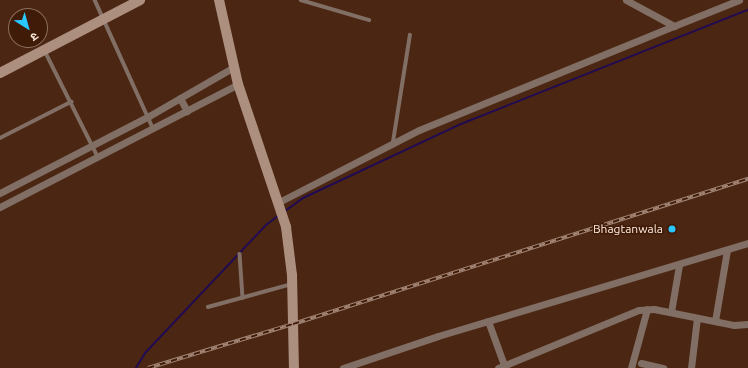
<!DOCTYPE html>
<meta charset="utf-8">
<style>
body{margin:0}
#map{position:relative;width:748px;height:368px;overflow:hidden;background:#4b2612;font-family:Ubuntu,"Noto Sans Devanagari",sans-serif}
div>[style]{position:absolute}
.stream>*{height:2px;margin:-1px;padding:0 1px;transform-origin:1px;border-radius:1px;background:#210b53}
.lane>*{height:3.5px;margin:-1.75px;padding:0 1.75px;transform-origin:1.75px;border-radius:1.75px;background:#816e64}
.street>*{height:7px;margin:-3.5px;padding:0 3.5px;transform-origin:3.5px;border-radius:3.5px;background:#816e64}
.secondary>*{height:10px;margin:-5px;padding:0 5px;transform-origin:5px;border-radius:5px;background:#ad8f80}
.rail>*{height:3.5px;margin-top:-1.75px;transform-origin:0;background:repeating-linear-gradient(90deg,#401c08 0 6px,#a28576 0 12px);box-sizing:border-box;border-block:1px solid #a28576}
.dots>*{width:11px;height:11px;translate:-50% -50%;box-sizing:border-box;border:2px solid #401c08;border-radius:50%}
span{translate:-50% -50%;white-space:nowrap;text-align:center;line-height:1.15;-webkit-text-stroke:3px #401c08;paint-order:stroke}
.poi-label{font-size:12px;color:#ffebe1}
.right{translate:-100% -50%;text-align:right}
.north{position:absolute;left:8px;top:8px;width:40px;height:40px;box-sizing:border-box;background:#401c08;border:1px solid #8c6f5f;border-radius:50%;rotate:143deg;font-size:11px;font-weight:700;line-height:16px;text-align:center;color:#ffebe1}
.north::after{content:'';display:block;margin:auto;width:14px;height:18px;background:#29c8ff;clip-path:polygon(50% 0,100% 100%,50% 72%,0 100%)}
</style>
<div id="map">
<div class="stream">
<div style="left:285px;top:211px;width:22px;rotate:-36deg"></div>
<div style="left:303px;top:198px;width:174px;rotate:-25.1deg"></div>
<div style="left:461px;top:124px;width:309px;rotate:-21.7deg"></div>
<div style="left:136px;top:368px;width:17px;rotate:-59deg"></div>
<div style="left:145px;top:353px;width:176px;rotate:-46.6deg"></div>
<div style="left:266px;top:225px;width:15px;rotate:-37deg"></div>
</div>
<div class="lane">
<div style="left:95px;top:0;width:141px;rotate:65.6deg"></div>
<div style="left:301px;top:0;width:71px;rotate:16.4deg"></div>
<div style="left:45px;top:51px;width:119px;rotate:63.4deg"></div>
<div style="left:0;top:138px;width:80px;rotate:-26.9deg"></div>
<div style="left:393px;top:142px;width:108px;rotate:-81deg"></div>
<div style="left:240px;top:254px;width:44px;rotate:86.1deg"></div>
<div style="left:208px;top:307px;width:87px;rotate:-15.3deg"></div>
</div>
<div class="street">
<div style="left:626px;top:0;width:55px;rotate:28.4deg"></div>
<div style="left:674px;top:26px;width:70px;rotate:-21.8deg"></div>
<div style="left:180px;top:98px;width:15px;rotate:62deg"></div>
<div style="left:0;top:193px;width:168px;rotate:-27.3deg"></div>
<div style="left:149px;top:116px;width:98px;rotate:-30deg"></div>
<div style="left:279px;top:202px;width:157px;rotate:-27.2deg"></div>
<div style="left:419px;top:130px;width:275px;rotate:-22.2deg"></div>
<div style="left:0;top:207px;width:268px;rotate:-27.3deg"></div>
<div style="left:671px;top:312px;width:48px;rotate:-80.3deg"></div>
<div style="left:488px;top:321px;width:47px;rotate:70deg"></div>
<div style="left:715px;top:321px;width:72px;rotate:-80.4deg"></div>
<div style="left:641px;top:363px;width:23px;rotate:13deg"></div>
<div style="left:343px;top:368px;width:100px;rotate:-18.6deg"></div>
<div style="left:438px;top:336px;width:324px;rotate:-16.7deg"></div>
<div style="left:498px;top:368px;width:152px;rotate:-22.4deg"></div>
<div style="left:639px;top:310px;width:15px;rotate:-4deg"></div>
<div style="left:654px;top:309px;width:82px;rotate:11.3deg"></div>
<div style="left:734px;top:325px;width:14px;rotate:-4deg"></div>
<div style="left:631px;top:368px;width:61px;rotate:-74.8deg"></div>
<div style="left:691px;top:368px;width:50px;rotate:-83.2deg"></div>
</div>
<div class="secondary">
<div style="left:219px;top:0;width:86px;rotate:77.3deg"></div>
<div style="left:238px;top:84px;width:151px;rotate:71.4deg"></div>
<div style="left:286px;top:227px;width:48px;rotate:82.9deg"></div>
<div style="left:292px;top:275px;width:93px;rotate:88.8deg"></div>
<div style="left:0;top:73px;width:158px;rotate:-27.5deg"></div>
</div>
<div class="rail">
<div style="left:148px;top:368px;width:152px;rotate:-16.9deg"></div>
<div style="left:293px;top:324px;width:478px;rotate:-17.7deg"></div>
</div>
<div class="dots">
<div style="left:672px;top:229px;background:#29c8ff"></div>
</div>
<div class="poi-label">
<span class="right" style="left:663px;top:229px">Bhagtanwala</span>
</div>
<div class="north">उ</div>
</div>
